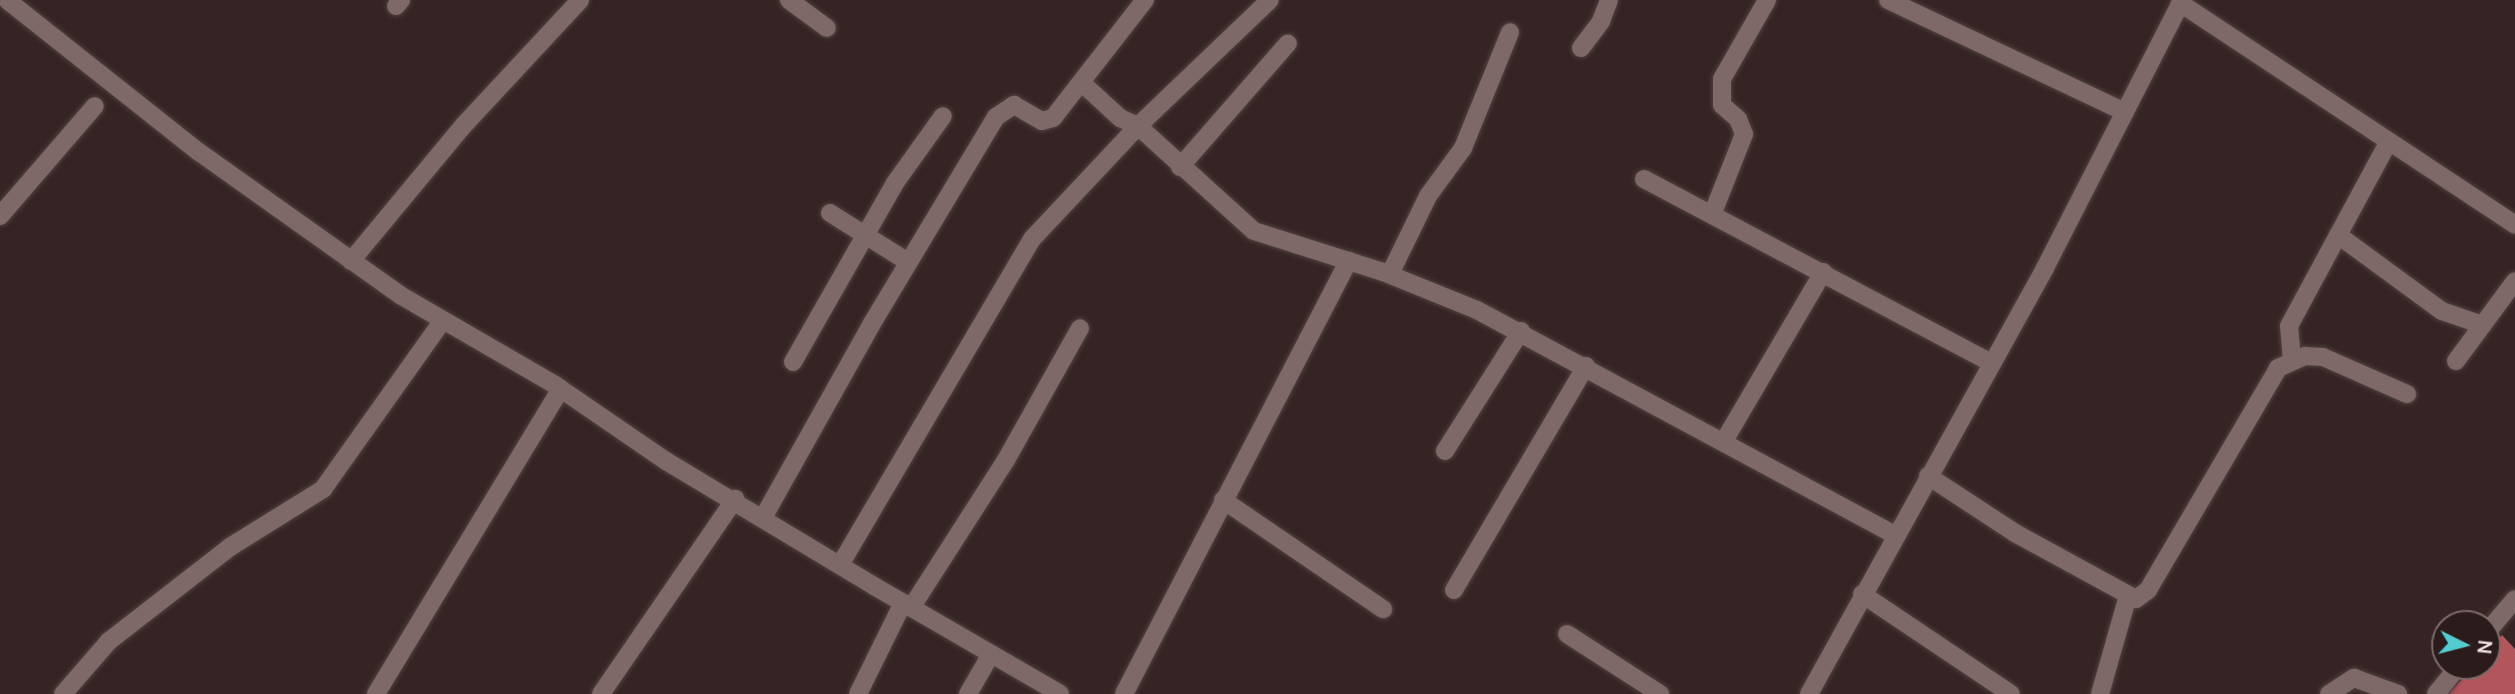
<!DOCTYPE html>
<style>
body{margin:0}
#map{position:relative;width:2515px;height:694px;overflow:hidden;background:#362424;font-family:Manrope,sans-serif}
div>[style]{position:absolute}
.water>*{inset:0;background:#b3565c}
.roads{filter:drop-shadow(0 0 2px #504141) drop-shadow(0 0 2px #504141)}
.minor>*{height:18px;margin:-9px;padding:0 9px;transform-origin:9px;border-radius:9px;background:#7e6868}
span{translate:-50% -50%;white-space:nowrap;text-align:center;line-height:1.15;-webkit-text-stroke:7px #2c1b1b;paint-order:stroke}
.north{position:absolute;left:2431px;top:610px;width:70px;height:70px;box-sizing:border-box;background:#2c1b1b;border:2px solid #7b6b6b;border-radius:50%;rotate:96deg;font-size:19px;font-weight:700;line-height:28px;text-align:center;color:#f1e4e4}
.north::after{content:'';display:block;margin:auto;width:24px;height:32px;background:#52ccd0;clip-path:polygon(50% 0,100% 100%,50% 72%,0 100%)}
</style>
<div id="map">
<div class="water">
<div style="clip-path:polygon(2502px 635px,2515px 649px,2515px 694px,2448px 694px,2474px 666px,2487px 666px,2487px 652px)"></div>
</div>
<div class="roads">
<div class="minor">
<div style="left:7px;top:0;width:245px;rotate:38.4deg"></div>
<div style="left:199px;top:152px;width:247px;rotate:35.4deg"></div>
<div style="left:400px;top:295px;width:179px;rotate:30.1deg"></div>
<div style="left:555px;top:385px;width:135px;rotate:34.4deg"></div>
<div style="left:666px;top:461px;width:243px;rotate:31deg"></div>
<div style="left:874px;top:586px;width:215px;rotate:30.1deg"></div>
<div style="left:789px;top:0;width:47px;rotate:36.4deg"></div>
<div style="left:1888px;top:0;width:262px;rotate:25.3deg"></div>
<div style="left:2180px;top:3px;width:402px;rotate:33.5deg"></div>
<div style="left:396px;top:6px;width:8px;rotate:-50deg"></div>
<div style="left:1581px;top:48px;width:34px;rotate:-53deg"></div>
<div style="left:1601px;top:21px;width:22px;rotate:-69deg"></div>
<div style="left:1082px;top:83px;width:52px;rotate:42.6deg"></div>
<div style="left:1120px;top:118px;width:20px;rotate:24deg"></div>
<div style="left:1138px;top:126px;width:156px;rotate:42.2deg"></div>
<div style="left:1254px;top:231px;width:135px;rotate:17.6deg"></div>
<div style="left:1383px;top:272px;width:101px;rotate:22deg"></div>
<div style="left:1477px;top:310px;width:475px;rotate:28.3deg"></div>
<div style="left:1180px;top:167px;width:164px;rotate:-48.9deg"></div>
<div style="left:1644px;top:179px;width:394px;rotate:27.9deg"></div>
<div style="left:830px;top:213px;width:92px;rotate:32.1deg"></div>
<div style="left:1712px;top:215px;width:87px;rotate:-68.4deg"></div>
<div style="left:1744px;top:134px;width:16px;rotate:-112deg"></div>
<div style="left:1738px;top:119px;width:21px;rotate:-139deg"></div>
<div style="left:1722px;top:105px;width:26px;rotate:-90deg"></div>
<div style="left:1722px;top:79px;width:91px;rotate:-60.3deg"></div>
<div style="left:0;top:216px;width:145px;rotate:-49.2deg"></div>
<div style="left:2338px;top:235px;width:129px;rotate:36.2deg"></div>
<div style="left:2442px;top:311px;width:43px;rotate:18.9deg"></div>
<div style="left:351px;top:261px;width:175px;rotate:-50.3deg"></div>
<div style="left:463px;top:126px;width:172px;rotate:-47.1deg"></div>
<div style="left:1390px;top:274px;width:87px;rotate:-64deg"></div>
<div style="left:1428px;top:196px;width:59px;rotate:-53.9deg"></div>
<div style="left:1463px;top:148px;width:125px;rotate:-67.9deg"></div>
<div style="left:2292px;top:360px;width:34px;rotate:-95deg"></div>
<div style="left:2289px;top:326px;width:208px;rotate:-61.6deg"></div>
<div style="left:2456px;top:361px;width:99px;rotate:-53.6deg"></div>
<div style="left:793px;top:362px;width:206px;rotate:-60.3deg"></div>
<div style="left:895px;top:183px;width:82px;rotate:-54.4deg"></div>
<div style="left:1724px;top:441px;width:196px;rotate:-59.6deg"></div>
<div style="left:1445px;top:451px;width:142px;rotate:-57.7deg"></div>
<div style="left:1928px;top:476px;width:104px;rotate:33.2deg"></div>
<div style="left:2015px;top:533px;width:138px;rotate:28.6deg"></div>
<div style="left:2136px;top:599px;width:15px;rotate:-37deg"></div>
<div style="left:2148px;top:590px;width:257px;rotate:-59.6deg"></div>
<div style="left:2278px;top:368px;width:30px;rotate:-24deg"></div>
<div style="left:2305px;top:356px;width:18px;rotate:3deg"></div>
<div style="left:2323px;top:357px;width:92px;rotate:23.8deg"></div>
<div style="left:1223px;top:500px;width:194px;rotate:34.3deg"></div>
<div style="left:764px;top:516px;width:219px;rotate:-60.7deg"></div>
<div style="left:871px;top:325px;width:243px;rotate:-59deg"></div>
<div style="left:996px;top:117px;width:22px;rotate:-34deg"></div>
<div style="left:1014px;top:105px;width:32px;rotate:30deg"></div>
<div style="left:1042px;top:121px;width:11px;rotate:-15deg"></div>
<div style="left:1053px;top:118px;width:150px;rotate:-52.1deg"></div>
<div style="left:840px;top:565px;width:378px;rotate:-59.5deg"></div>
<div style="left:1032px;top:239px;width:155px;rotate:-46.8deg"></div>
<div style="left:1138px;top:126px;width:182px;rotate:-43.7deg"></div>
<div style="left:1454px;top:590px;width:260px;rotate:-59.5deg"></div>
<div style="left:1862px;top:594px;width:179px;rotate:33.9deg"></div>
<div style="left:911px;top:608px;width:176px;rotate:-57.3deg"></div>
<div style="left:1006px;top:460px;width:151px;rotate:-60.7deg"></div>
<div style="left:2487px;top:632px;width:43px;rotate:-49.7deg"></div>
<div style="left:1567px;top:634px;width:111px;rotate:32.8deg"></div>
<div style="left:63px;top:694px;width:70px;rotate:-49deg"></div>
<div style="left:109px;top:641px;width:153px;rotate:-37.8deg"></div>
<div style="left:230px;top:547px;width:110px;rotate:-31.9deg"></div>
<div style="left:323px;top:489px;width:207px;rotate:-54.6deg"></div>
<div style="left:376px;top:694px;width:357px;rotate:-58.8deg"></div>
<div style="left:601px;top:694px;width:237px;rotate:-55.5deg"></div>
<div style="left:858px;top:694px;width:102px;rotate:-63.7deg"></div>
<div style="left:968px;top:694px;width:46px;rotate:-60.1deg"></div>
<div style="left:1124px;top:694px;width:488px;rotate:-62.6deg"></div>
<div style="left:1809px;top:694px;width:487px;rotate:-61deg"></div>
<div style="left:2045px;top:268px;width:301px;rotate:-62.9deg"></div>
<div style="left:2100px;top:694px;width:102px;rotate:-74.1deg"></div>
<div style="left:2329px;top:694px;width:30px;rotate:-33deg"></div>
<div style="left:2354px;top:678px;width:47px;rotate:20deg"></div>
<div style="left:2436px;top:694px;width:36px;rotate:-51deg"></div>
</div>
</div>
<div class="north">N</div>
</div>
